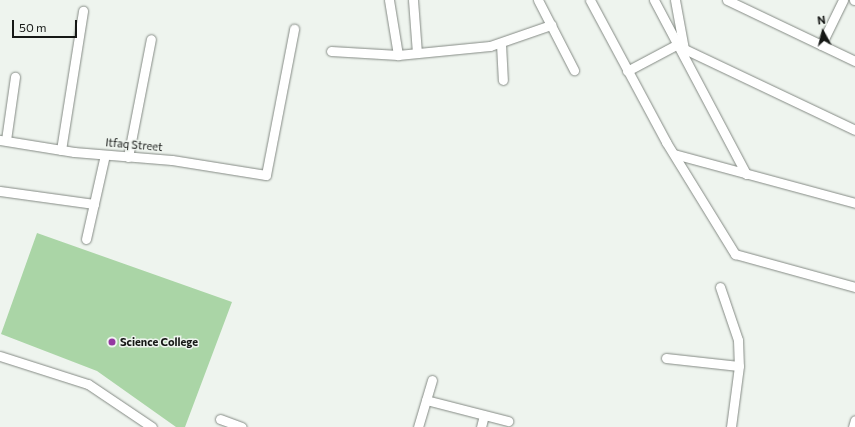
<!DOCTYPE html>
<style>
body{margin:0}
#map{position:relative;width:855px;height:427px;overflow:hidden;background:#eef4ee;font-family:Commissioner,sans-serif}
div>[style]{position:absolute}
.green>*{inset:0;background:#aad5a6}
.roads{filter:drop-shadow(0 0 1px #848a84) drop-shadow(0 0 1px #848a84)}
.street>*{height:9px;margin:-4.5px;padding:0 4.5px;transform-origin:4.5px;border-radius:4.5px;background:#fff}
.dots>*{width:11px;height:11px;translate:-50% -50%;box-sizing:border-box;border:2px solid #eef4ee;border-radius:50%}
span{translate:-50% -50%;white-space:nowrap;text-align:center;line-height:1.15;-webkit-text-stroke:3px #eef4ee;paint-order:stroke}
.street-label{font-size:11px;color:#161816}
.poi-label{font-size:11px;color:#161816;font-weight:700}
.left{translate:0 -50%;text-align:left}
.north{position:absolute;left:803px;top:12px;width:40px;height:40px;-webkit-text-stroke:3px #eef4ee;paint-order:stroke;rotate:353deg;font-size:11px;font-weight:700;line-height:16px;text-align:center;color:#161816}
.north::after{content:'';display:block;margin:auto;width:14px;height:18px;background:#161816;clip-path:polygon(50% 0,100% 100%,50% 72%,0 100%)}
.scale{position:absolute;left:12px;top:20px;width:65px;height:18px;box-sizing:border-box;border:2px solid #161816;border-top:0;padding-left:5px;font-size:12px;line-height:14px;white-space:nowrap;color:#161816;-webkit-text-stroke:3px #eef4ee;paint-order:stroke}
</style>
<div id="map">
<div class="green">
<div style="clip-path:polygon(37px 233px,232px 302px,185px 427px,176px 427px,97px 371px,1px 334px)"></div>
</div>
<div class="roads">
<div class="street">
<div style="left:389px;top:0;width:56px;rotate:80.7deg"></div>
<div style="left:413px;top:0;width:53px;rotate:85.7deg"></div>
<div style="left:538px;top:0;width:79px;rotate:62.8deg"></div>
<div style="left:590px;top:0;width:161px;rotate:61.8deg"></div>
<div style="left:666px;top:142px;width:132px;rotate:58.4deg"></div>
<div style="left:735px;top:254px;width:124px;rotate:15.4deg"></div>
<div style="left:654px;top:0;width:197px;rotate:62.1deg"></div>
<div style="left:675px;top:0;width:50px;rotate:79.6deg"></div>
<div style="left:727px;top:0;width:142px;rotate:25.5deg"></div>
<div style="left:854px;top:0;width:1px"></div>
<div style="left:501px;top:44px;width:36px;rotate:87deg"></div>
<div style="left:821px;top:45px;width:50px;rotate:-63.9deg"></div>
<div style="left:331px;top:51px;width:67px;rotate:3.4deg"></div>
<div style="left:398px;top:55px;width:92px;rotate:-5.6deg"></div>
<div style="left:490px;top:46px;width:65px;rotate:-19deg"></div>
<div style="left:627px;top:71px;width:55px;rotate:-28deg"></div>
<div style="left:676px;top:45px;width:198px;rotate:25.4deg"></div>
<div style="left:0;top:140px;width:75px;rotate:9.2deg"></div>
<div style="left:74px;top:152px;width:98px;rotate:4.7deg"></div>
<div style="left:172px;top:160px;width:95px;rotate:9.1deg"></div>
<div style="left:266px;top:175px;width:149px;rotate:-79.1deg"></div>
<div style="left:6px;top:140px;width:64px;rotate:-81.9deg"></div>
<div style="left:61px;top:150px;width:141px;rotate:-81deg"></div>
<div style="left:674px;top:154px;width:188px;rotate:15.1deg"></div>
<div style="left:128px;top:157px;width:120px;rotate:-79deg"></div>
<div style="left:0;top:191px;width:95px;rotate:7.9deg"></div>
<div style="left:86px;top:239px;width:86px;rotate:-77.3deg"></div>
<div style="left:720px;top:287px;width:56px;rotate:71.2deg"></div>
<div style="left:738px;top:340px;width:26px;rotate:88deg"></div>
<div style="left:739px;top:366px;width:62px;rotate:97.5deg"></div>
<div style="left:0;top:356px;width:92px;rotate:17.7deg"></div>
<div style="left:88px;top:384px;width:77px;rotate:33.9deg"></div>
<div style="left:666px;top:358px;width:73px;rotate:6.3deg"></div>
<div style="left:426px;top:400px;width:85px;rotate:14.4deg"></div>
<div style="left:220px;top:419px;width:23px;rotate:20deg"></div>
<div style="left:418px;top:427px;width:49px;rotate:-73.4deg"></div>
<div style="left:481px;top:427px;width:12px;rotate:-76deg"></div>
<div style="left:853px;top:427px;width:7px;rotate:-74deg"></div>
</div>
</div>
<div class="dots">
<div style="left:112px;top:342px;background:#9437a1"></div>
</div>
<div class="street-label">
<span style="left:134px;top:145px;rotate:5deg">Itfaq Street</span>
</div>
<div class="poi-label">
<span class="left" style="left:120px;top:342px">Science College</span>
</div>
<div class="north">N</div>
<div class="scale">50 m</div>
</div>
